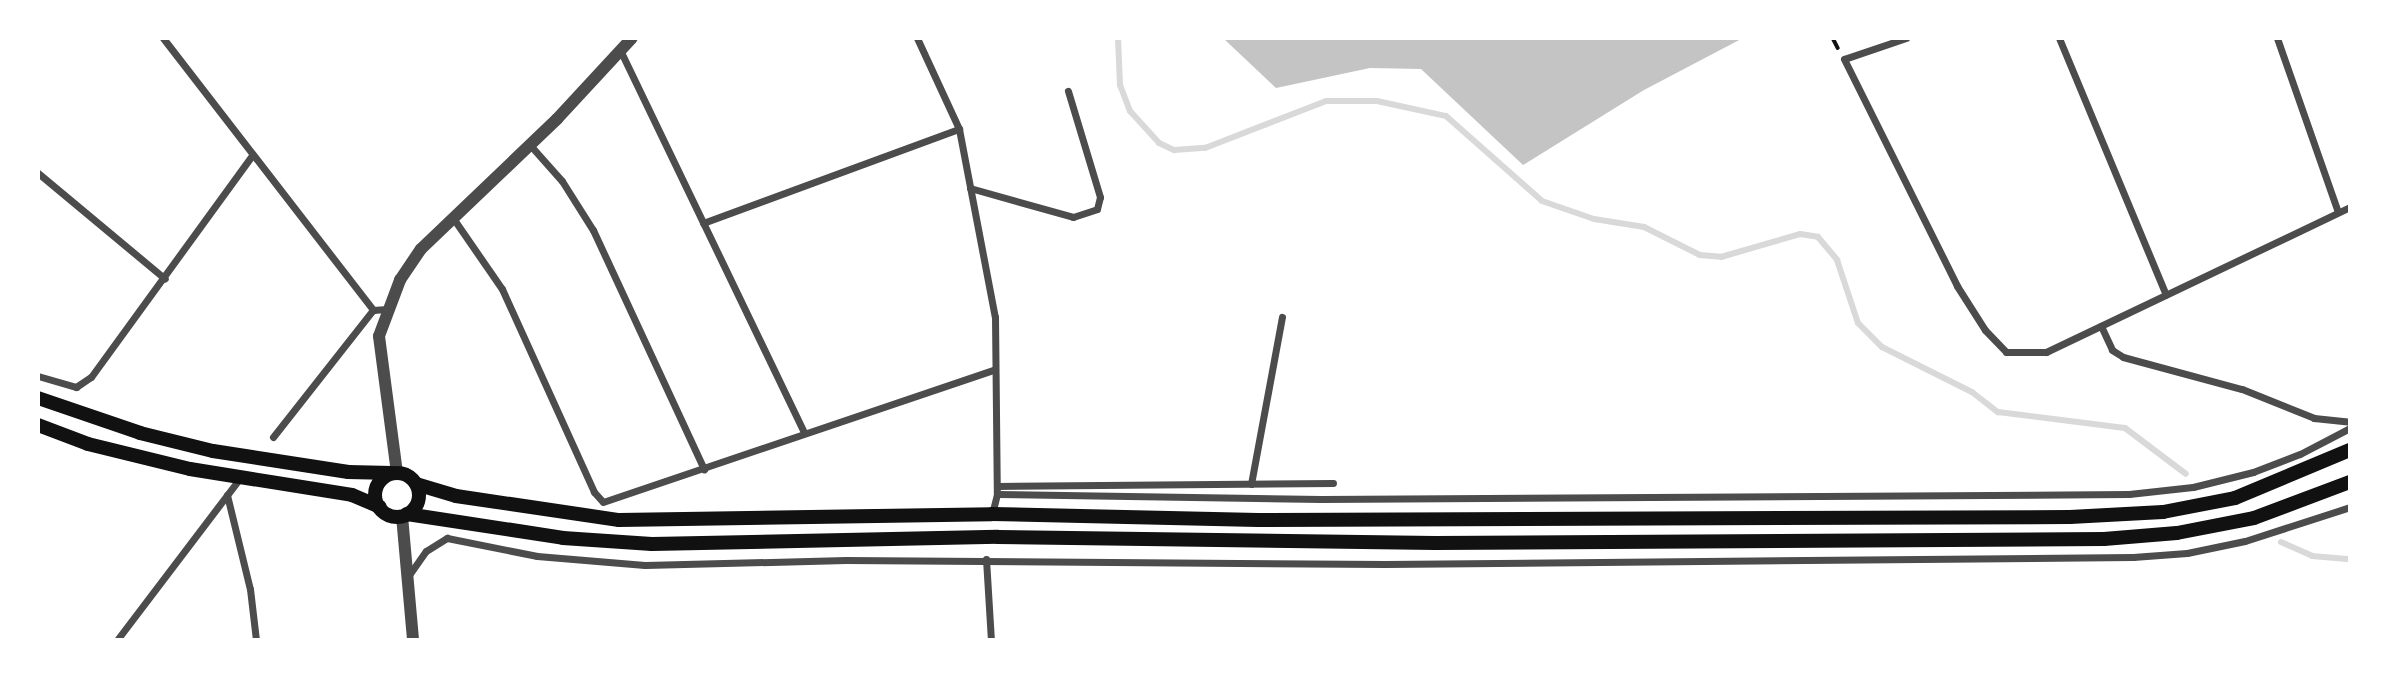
<!DOCTYPE html>
<style>
body{margin:0}
#map{position:relative;width:2388px;height:678px;overflow:hidden;background:#fff;font-family:"Open Sans",sans-serif}
div>[style]{position:absolute}
.stream>*{height:6px;margin:-3px;padding:0 3px;transform-origin:3px;border-radius:3px;background:#d9d9d9}
.building>*{inset:0;background:#c4c4c4}
.path>*{height:3.5px;margin:-1.75px;padding:0 1.75px;transform-origin:1.75px;border-radius:1.75px;background:#111}
.minor>*{height:7px;margin:-3.5px;padding:0 3.5px;transform-origin:3.5px;border-radius:3.5px;background:#4c4c4c}
.tertiary>*{height:12px;margin:-6px;padding:0 6px;transform-origin:6px;border-radius:6px;background:#4c4c4c}
.secondary>*{height:14px;margin:-7px;padding:0 7px;transform-origin:7px;border-radius:7px;background:#111}
.secondary>.ring{margin:-7px;padding:0;box-sizing:content-box;background:none;border:14px solid #111;border-radius:50%}
span{translate:-50% -50%;white-space:nowrap;text-align:center;line-height:1.15;-webkit-text-stroke:5px #fff;paint-order:stroke}
.frame{position:absolute;inset:0;border:40px solid #fff;pointer-events:none}
</style>
<div id="map">
<div class="stream">
<div style="left:1118px;top:38px;width:47px;rotate:87.6deg"></div>
<div style="left:1120px;top:85px;width:28px;rotate:69deg"></div>
<div style="left:1130px;top:111px;width:43px;rotate:47.8deg"></div>
<div style="left:1159px;top:143px;width:17px;rotate:25deg"></div>
<div style="left:1174px;top:150px;width:31px;rotate:-4deg"></div>
<div style="left:1205px;top:148px;width:130px;rotate:-21.2deg"></div>
<div style="left:1326px;top:101px;width:51px"></div>
<div style="left:1377px;top:101px;width:71px;rotate:12.3deg"></div>
<div style="left:1446px;top:116px;width:128px;rotate:41.5deg"></div>
<div style="left:1542px;top:201px;width:55px;rotate:19.1deg"></div>
<div style="left:1594px;top:219px;width:51px;rotate:9.1deg"></div>
<div style="left:1644px;top:227px;width:63px;rotate:26.6deg"></div>
<div style="left:1700px;top:255px;width:21px;rotate:5deg"></div>
<div style="left:1721px;top:257px;width:82px;rotate:-16.2deg"></div>
<div style="left:1800px;top:234px;width:18px;rotate:9deg"></div>
<div style="left:1818px;top:237px;width:30px;rotate:50deg"></div>
<div style="left:1837px;top:260px;width:66px;rotate:71.6deg"></div>
<div style="left:1858px;top:323px;width:34px;rotate:45deg"></div>
<div style="left:1882px;top:347px;width:101px;rotate:26.6deg"></div>
<div style="left:1972px;top:392px;width:33px;rotate:38deg"></div>
<div style="left:1998px;top:412px;width:128px;rotate:7.2deg"></div>
<div style="left:2125px;top:428px;width:76px;rotate:37deg"></div>
<div style="left:2281px;top:542px;width:34px;rotate:24deg"></div>
<div style="left:2312px;top:556px;width:38px;rotate:5deg"></div>
</div>
<div class="building">
<div style="clip-path:polygon(1223px 38px,1743px 38px,1644px 90px,1523px 165px,1421px 69px,1370px 68px,1276px 88px)"></div>
</div>
<div class="path">
<div style="left:1833px;top:38px;width:11px;rotate:63deg"></div>
</div>
<div class="minor">
<div style="left:163px;top:38px;width:344px;rotate:52.3deg"></div>
<div style="left:917px;top:38px;width:100px;rotate:65.2deg"></div>
<div style="left:959px;top:129px;width:191px;rotate:79.2deg"></div>
<div style="left:995px;top:317px;width:177px;rotate:89.4deg"></div>
<div style="left:997px;top:494px;width:21px;rotate:104deg"></div>
<div style="left:1906px;top:38px;width:65px;rotate:161.3deg"></div>
<div style="left:1844px;top:59px;width:254px;rotate:63.5deg"></div>
<div style="left:1957px;top:286px;width:52px;rotate:57.5deg"></div>
<div style="left:1985px;top:330px;width:30px;rotate:46deg"></div>
<div style="left:2006px;top:352px;width:40px"></div>
<div style="left:2046px;top:352px;width:337px;rotate:-25.5deg"></div>
<div style="left:2059px;top:38px;width:278px;rotate:67.4deg"></div>
<div style="left:2277px;top:38px;width:184px;rotate:70.7deg"></div>
<div style="left:621px;top:52px;width:423px;rotate:64.3deg"></div>
<div style="left:530px;top:145px;width:48px;rotate:48.4deg"></div>
<div style="left:562px;top:181px;width:58px;rotate:57.7deg"></div>
<div style="left:593px;top:230px;width:264px;rotate:65.1deg"></div>
<div style="left:38px;top:173px;width:165px;rotate:39.8deg"></div>
<div style="left:970px;top:188px;width:107px;rotate:15.7deg"></div>
<div style="left:1073px;top:217px;width:25px;rotate:-18deg"></div>
<div style="left:1097px;top:209px;width:12px;rotate:-76deg"></div>
<div style="left:1100px;top:197px;width:111px;rotate:-106.8deg"></div>
<div style="left:453px;top:218px;width:86px;rotate:55.4deg"></div>
<div style="left:502px;top:289px;width:223px;rotate:65.6deg"></div>
<div style="left:594px;top:492px;width:13px;rotate:48deg"></div>
<div style="left:603px;top:502px;width:413px;rotate:-18.7deg"></div>
<div style="left:703px;top:223px;width:273px;rotate:-20.2deg"></div>
<div style="left:2101px;top:326px;width:26px;rotate:65deg"></div>
<div style="left:2112px;top:350px;width:13px;rotate:32deg"></div>
<div style="left:2123px;top:357px;width:123px;rotate:15.1deg"></div>
<div style="left:2242px;top:389px;width:78px;rotate:21.9deg"></div>
<div style="left:2314px;top:418px;width:36px;rotate:6deg"></div>
<div style="left:38px;top:376px;width:40px;rotate:16deg"></div>
<div style="left:76px;top:387px;width:18px;rotate:-34deg"></div>
<div style="left:91px;top:377px;width:274px;rotate:-54deg"></div>
<div style="left:273px;top:437px;width:162px;rotate:-51.8deg"></div>
<div style="left:373px;top:310px;width:14px;rotate:-4deg"></div>
<div style="left:1251px;top:484px;width:170px;rotate:-79.5deg"></div>
<div style="left:997px;top:486px;width:336px;rotate:-0.5deg"></div>
<div style="left:997px;top:494px;width:324px;rotate:0.9deg"></div>
<div style="left:1321px;top:499px;width:808px;rotate:-0.35deg"></div>
<div style="left:2129px;top:494px;width:64px;rotate:-6.2deg"></div>
<div style="left:2193px;top:487px;width:62px;rotate:-14deg"></div>
<div style="left:2253px;top:472px;width:50px;rotate:-21deg"></div>
<div style="left:2300px;top:454px;width:56px;rotate:-27.5deg"></div>
<div style="left:227px;top:495px;width:97px;rotate:76.3deg"></div>
<div style="left:250px;top:589px;width:51px;rotate:83.3deg"></div>
<div style="left:986px;top:559px;width:81px;rotate:86.5deg"></div>
<div style="left:409px;top:575px;width:29px;rotate:-55deg"></div>
<div style="left:426px;top:551px;width:25px;rotate:-32deg"></div>
<div style="left:447px;top:538px;width:92px;rotate:11.3deg"></div>
<div style="left:537px;top:556px;width:108px;rotate:4.8deg"></div>
<div style="left:645px;top:565px;width:201px;rotate:-1.4deg"></div>
<div style="left:846px;top:560px;width:539px;rotate:0.43deg"></div>
<div style="left:1385px;top:564px;width:748px;rotate:-0.54deg"></div>
<div style="left:2133px;top:557px;width:54px;rotate:-4.2deg"></div>
<div style="left:2187px;top:553px;width:59px;rotate:-11.7deg"></div>
<div style="left:2245px;top:541px;width:110px;rotate:-17.9deg"></div>
<div style="left:117px;top:640px;width:203px;rotate:-52.8deg"></div>
</div>
<div class="tertiary">
<div style="left:397px;top:473px;width:138px;rotate:-97.5deg"></div>
<div style="left:379px;top:336px;width:60px;rotate:-69.4deg"></div>
<div style="left:400px;top:280px;width:37px;rotate:-56deg"></div>
<div style="left:421px;top:249px;width:188px;rotate:-43.7deg"></div>
<div style="left:557px;top:119px;width:110px;rotate:-47.2deg"></div>
<div style="left:402px;top:516px;width:124px;rotate:84.9deg"></div>
</div>
<div class="secondary">
<div style="left:38px;top:398px;width:108px;rotate:18.9deg"></div>
<div style="left:140px;top:433px;width:75px;rotate:13.9deg"></div>
<div style="left:213px;top:451px;width:137px;rotate:8.8deg"></div>
<div style="left:348px;top:472px;width:44px;rotate:1.3deg"></div>
<div style="left:38px;top:425px;width:53px;rotate:20.8deg"></div>
<div style="left:88px;top:444px;width:105px;rotate:13.8deg"></div>
<div style="left:190px;top:469px;width:164px;rotate:9.1deg"></div>
<div style="left:352px;top:495px;width:30px;rotate:23deg"></div>
<div class="ring" style="left:375px;top:473px;width:30px;height:30px"></div>
<div style="left:416px;top:484px;width:42px;rotate:16.7deg"></div>
<div style="left:456px;top:496px;width:165px;rotate:8.4deg"></div>
<div style="left:619px;top:520px;width:373px;rotate:-0.9deg"></div>
<div style="left:992px;top:514px;width:266px;rotate:1.3deg"></div>
<div style="left:1258px;top:520px;width:812px;rotate:-0.21deg"></div>
<div style="left:2070px;top:517px;width:93px;rotate:-3.1deg"></div>
<div style="left:2163px;top:512px;width:73px;rotate:-11deg"></div>
<div style="left:2235px;top:498px;width:125px;rotate:-22.7deg"></div>
<div style="left:407px;top:514px;width:158px;rotate:8.7deg"></div>
<div style="left:563px;top:538px;width:89px;rotate:3.9deg"></div>
<div style="left:652px;top:544px;width:346px;rotate:-1.2deg"></div>
<div style="left:998px;top:537px;width:437px;rotate:0.8deg"></div>
<div style="left:1435px;top:543px;width:669px;rotate:-0.34deg"></div>
<div style="left:2104px;top:539px;width:73px;rotate:-4.7deg"></div>
<div style="left:2177px;top:533px;width:78px;rotate:-11deg"></div>
<div style="left:2254px;top:518px;width:103px;rotate:-20.6deg"></div>
</div>
<div class="frame"></div>
</div>
